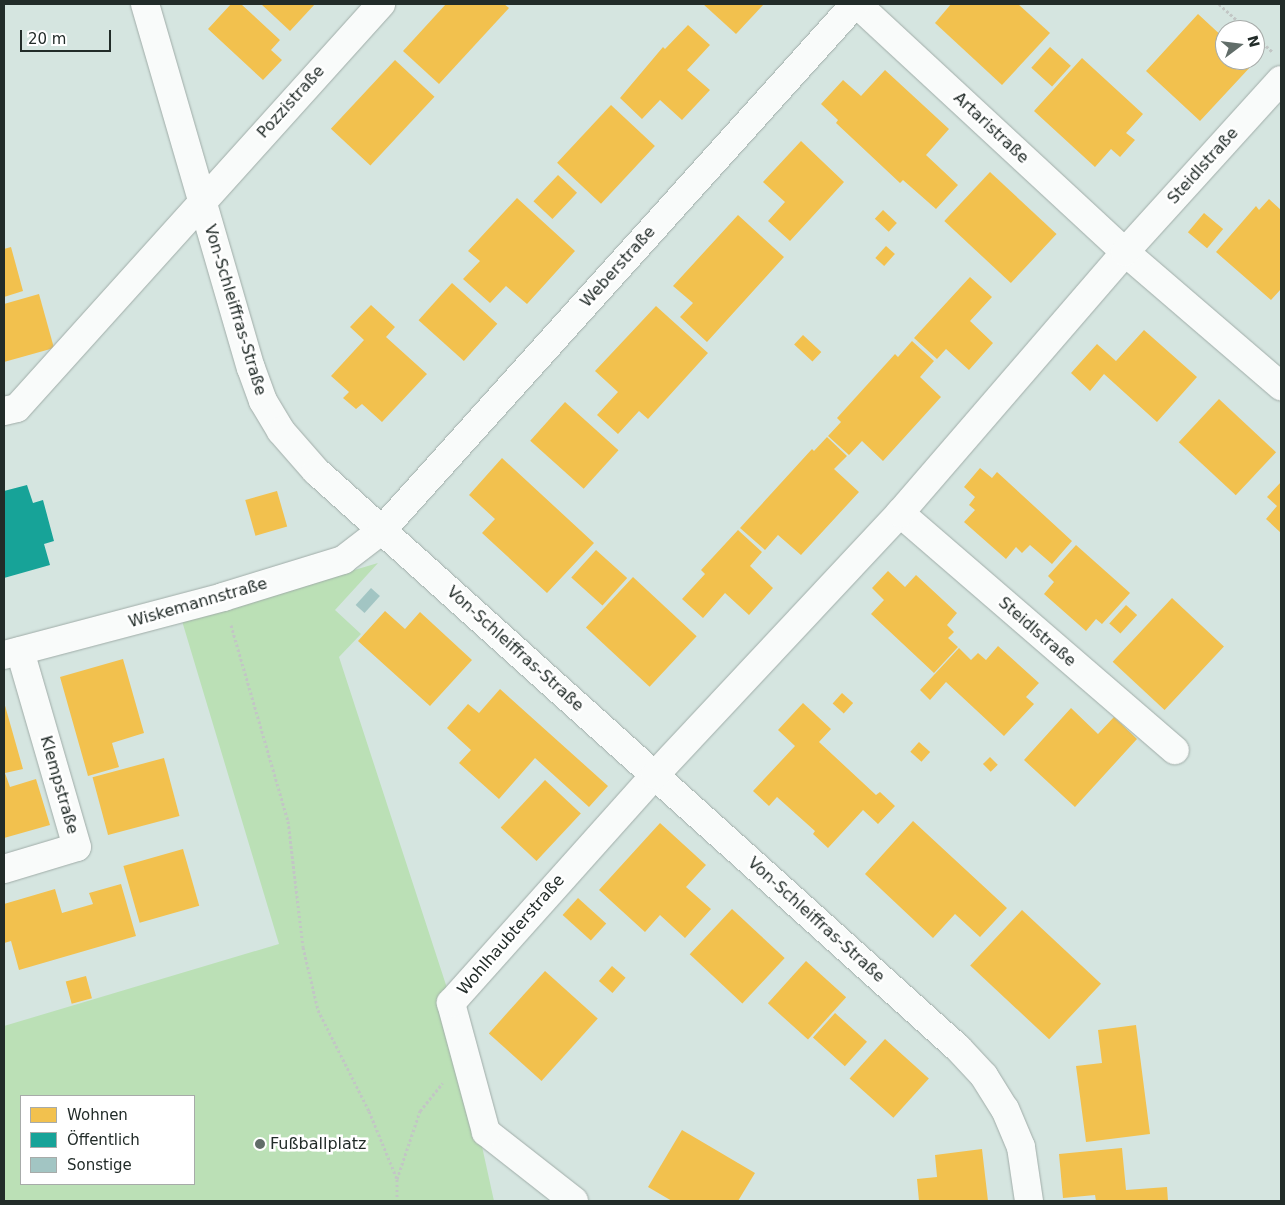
<!DOCTYPE html>
<meta charset="utf-8">
<style>
body{margin:0}
#map{position:relative;width:1285px;height:1205px;overflow:hidden;background:#d5e5e0;font-family:"DejaVu Sans",sans-serif}
div>[style]{position:absolute}
.green>*{inset:0;background:#bbe0b6}
.homes>*{inset:0;background:#f2c14e;transform-origin:0 0}
.public>*{inset:0;background:#17a398}
.building>*{inset:0;background:#a2c5c3;transform-origin:0 0}
.path>*{height:3px;margin-top:-1.5px;transform-origin:0;background:repeating-linear-gradient(90deg,#c2c6c5 0 2.5px,transparent 0 5px)}
.roads{filter:drop-shadow(0 0 1px #a0aca8) drop-shadow(0 0 1px #a0aca8)}
.minor>*{height:28px;margin:-14px;padding:0 14px;transform-origin:14px;border-radius:14px;background:#f9fbfa}
.dots>*{width:14px;height:14px;translate:-50% -50%;box-sizing:border-box;border:2px solid #fff;border-radius:50%}
span{translate:-50% -50%;white-space:nowrap;text-align:center;line-height:1.15;-webkit-text-stroke:5px #fff;paint-order:stroke}
.street-label{font-size:16px;color:#222c29}
.poi-label{font-size:16px;color:#222c29}
.left{translate:0 -50%;text-align:left}
.frame{position:absolute;inset:0;border:5px solid #222c29;pointer-events:none}
.legend{position:absolute;left:20px;top:1095px;width:175px;height:90px;box-sizing:border-box;background:#fff;border:1px solid #a7aba9;margin:0;padding:6px 9px;list-style:none;font-size:15px;color:#222c29}
.legend li{display:flex;align-items:center;gap:10px;height:25px}
.legend b{width:25px;border:1px solid #a7aba9}
.north{position:absolute;left:1215px;top:20px;width:50px;height:50px;box-sizing:border-box;background:#fff;border:1px solid #a7aba9;border-radius:50%;rotate:75deg;font-size:14px;font-weight:700;line-height:20px;text-align:center;color:#222c29}
.north::after{content:'';display:block;margin:auto;width:18px;height:22px;background:#616d69;clip-path:polygon(50% 0,100% 100%,50% 72%,0 100%)}
.scale{position:absolute;left:20px;top:30px;width:91px;height:22px;box-sizing:border-box;border:2px solid #222c29;border-top:0;padding-left:6px;font-size:15px;line-height:18px;white-space:nowrap;color:#222c29;-webkit-text-stroke:4px #fff;paint-order:stroke}
</style>
<div id="map">
<div class="green">
<div style="clip-path:polygon(evenodd,378px 563px,335px 610px,361px 634px,339px 657px,447px 988px,439px 997px,481px 1142px,494px 1201px,4px 1201px,4px 1026px,279px 944px,182px 621px,378px 563px,21px 1096px,194px 1096px,194px 1184px,21px 1184px,21px 1096px)"></div>
</div>
<div class="homes">
<div style="clip-path:polygon(231px 4px,241px 4px,280px 40px,271px 50px,282px 60px,263px 80px,208px 29px)"></div>
<div style="clip-path:polygon(261px 4px,315px 4px,290px 31px)"></div>
<div style="clip-path:polygon(446px 4px,504px 4px,509px 8px,439px 84px,403px 51px)"></div>
<div style="clip-path:polygon(703px 4px,764px 4px,736px 34px)"></div>
<div style="clip-path:polygon(951px 4px,1018px 4px,1050px 33px,1002px 85px,935px 23px)"></div>
<div style="clip-path:polygon(1198px 14px,1225px 39px,1225px 60px,1248px 60px,1253px 64px,1200px 121px,1146px 71px)"></div>
<div style="clip-path:polygon(688px 25px,710px 45px,687px 70px,710px 90px,682px 120px,660px 100px,642px 119px,620px 98px,663px 47px,665px 49px)"></div>
<div style="left:1050px;top:47px;width:28px;height:28px;rotate:42deg"></div>
<div style="clip-path:polygon(1082px 58px,1143px 114px,1126px 133px,1135px 140px,1120px 157px,1111px 149px,1095px 167px,1034px 111px)"></div>
<div style="left:395px;top:60px;width:54px;height:94px;rotate:43deg"></div>
<div style="clip-path:polygon(885px 70px,949px 129px,926px 155px,958px 185px,936px 209px,903px 180px,900px 183px,836px 123px,838px 120px,821px 104px,843px 80px,861px 96px)"></div>
<div style="left:611px;top:105px;width:60px;height:79px;rotate:43deg"></div>
<div style="clip-path:polygon(801px 141px,844px 182px,790px 241px,768px 221px,785px 202px,763px 182px)"></div>
<div style="left:990px;top:172px;width:91px;height:67px;rotate:43deg"></div>
<div style="left:558px;top:175px;width:26px;height:36px;rotate:43deg"></div>
<div style="clip-path:polygon(517px 198px,575px 251px,527px 304px,506px 286px,490px 303px,463px 279px,480px 261px,468px 251px)"></div>
<div style="clip-path:polygon(1269px 199px,1281px 210px,1281px 289px,1271px 300px,1216px 252px,1256px 206px,1259px 210px)"></div>
<div style="left:883px;top:210px;width:19px;height:12px;rotate:43deg"></div>
<div style="left:1204px;top:213px;width:25px;height:25px;rotate:40deg"></div>
<div style="clip-path:polygon(738px 215px,784px 257px,707px 342px,680px 317px,693px 303px,673px 286px)"></div>
<div style="left:886px;top:246px;width:12px;height:16px;rotate:42deg"></div>
<div style="clip-path:polygon(11px 247px,23px 291px,4px 297px,4px 249px)"></div>
<div style="clip-path:polygon(970px 277px,992px 297px,970px 321px,993px 343px,969px 370px,946px 349px,937px 359px,914px 338px)"></div>
<div style="left:452px;top:283px;width:61px;height:50px;rotate:42deg"></div>
<div style="clip-path:polygon(39px 294px,54px 348px,4px 362px,4px 304px)"></div>
<div style="clip-path:polygon(371px 305px,395px 327px,386px 337px,427px 374px,382px 422px,362px 404px,356px 409px,343px 398px,349px 392px,331px 376px,364px 340px,350px 327px)"></div>
<div style="clip-path:polygon(656px 306px,708px 353px,648px 419px,639px 411px,618px 434px,597px 415px,618px 392px,595px 371px)"></div>
<div style="clip-path:polygon(1144px 330px,1197px 377px,1157px 422px,1104px 374px,1090px 391px,1071px 373px,1097px 344px,1116px 361px)"></div>
<div style="left:803px;top:335px;width:25px;height:13px;rotate:43deg"></div>
<div style="clip-path:polygon(912px 341px,934px 361px,920px 377px,941px 397px,883px 461px,862px 441px,849px 455px,828px 436px,841px 422px,837px 418px,895px 354px,898px 357px)"></div>
<div style="left:1219px;top:399px;width:78px;height:59px;rotate:43deg"></div>
<div style="left:565px;top:402px;width:72px;height:52px;rotate:42deg"></div>
<div style="clip-path:polygon(827px 437px,847px 456px,834px 469px,859px 492px,801px 555px,778px 535px,765px 550px,740px 528px,812px 449px,814px 451px)"></div>
<div style="clip-path:polygon(502px 458px,594px 543px,547px 593px,482px 533px,495px 519px,469px 495px)"></div>
<div style="clip-path:polygon(980px 468px,992px 478px,997px 472px,1072px 541px,1052px 564px,1030px 545px,1022px 553px,1016px 547px,1006px 559px,964px 522px,975px 510px,969px 505px,975px 497px,964px 487px)"></div>
<div style="clip-path:polygon(1281px 482px,1281px 533px,1266px 519px,1277px 506px,1267px 497px)"></div>
<div style="left:277px;top:491px;width:37px;height:33px;rotate:74deg"></div>
<div style="clip-path:polygon(738px 530px,762px 552px,750px 566px,773px 588px,749px 615px,725px 593px,703px 618px,682px 599px,705px 574px,701px 570px)"></div>
<div style="clip-path:polygon(1076px 545px,1130px 593px,1102px 624px,1096px 619px,1086px 631px,1044px 594px,1054px 582px,1048px 576px)"></div>
<div style="left:596px;top:550px;width:42px;height:37px;rotate:42deg"></div>
<div style="clip-path:polygon(888px 571px,905px 587px,916px 575px,957px 613px,947px 625px,954px 632px,948px 638px,958px 647px,934px 673px,871px 614px,884px 600px,872px 588px)"></div>
<div style="left:633px;top:577px;width:87px;height:69px;rotate:43deg"></div>
<div style="left:1172px;top:598px;width:71px;height:87px;rotate:43deg"></div>
<div style="left:1126px;top:605px;width:15px;height:25px;rotate:42deg"></div>
<div style="clip-path:polygon(385px 611px,405px 629px,420px 612px,472px 660px,430px 706px,358px 641px)"></div>
<div style="clip-path:polygon(998px 646px,1039px 683px,1026px 697px,1034px 704px,1004px 736px,946px 682px,930px 700px,920px 690px,959px 648px,971px 660px,978px 653px,986px 660px)"></div>
<div style="clip-path:polygon(123px 659px,144px 733px,112px 743px,119px 767px,88px 776px,60px 677px)"></div>
<div style="clip-path:polygon(500px 689px,608px 786px,589px 807px,535px 758px,499px 799px,459px 763px,471px 750px,447px 728px,468px 704px,479px 713px)"></div>
<div style="left:842px;top:693px;width:15px;height:14px;rotate:42deg"></div>
<div style="clip-path:polygon(4px 702px,23px 769px,5px 773px,10px 787px,36px 779px,50px 825px,4px 838px)"></div>
<div style="clip-path:polygon(803px 703px,831px 729px,819px 742px,876px 795px,880px 792px,895px 806px,878px 824px,863px 810px,828px 848px,813px 834px,815px 831px,777px 797px,769px 806px,753px 791px,795px 746px,778px 730px)"></div>
<div style="clip-path:polygon(1071px 708px,1098px 734px,1114px 717px,1137px 739px,1075px 807px,1024px 760px)"></div>
<div style="left:919px;top:742px;width:15px;height:13px;rotate:42deg"></div>
<div style="left:990px;top:757px;width:11px;height:10px;rotate:45deg"></div>
<div style="left:164px;top:758px;width:60px;height:74px;rotate:75deg"></div>
<div style="left:545px;top:780px;width:49px;height:65px;rotate:43deg"></div>
<div style="clip-path:polygon(913px 821px,1007px 908px,980px 937px,955px 914px,933px 938px,865px 874px)"></div>
<div style="clip-path:polygon(660px 823px,706px 865px,686px 887px,711px 909px,685px 938px,660px 915px,645px 932px,599px 890px)"></div>
<div style="left:183px;top:849px;width:59px;height:62px;rotate:74deg"></div>
<div style="clip-path:polygon(121px 884px,136px 936px,19px 970px,11px 941px,4px 943px,4px 904px,55px 889px,62px 913px,93px 904px,89px 893px)"></div>
<div style="left:578px;top:898px;width:38px;height:23px;rotate:42deg"></div>
<div style="left:732px;top:909px;width:72px;height:62px;rotate:43deg"></div>
<div style="left:1022px;top:910px;width:108px;height:76px;rotate:43deg"></div>
<div style="left:806px;top:961px;width:54px;height:57px;rotate:42deg"></div>
<div style="left:612px;top:966px;width:18px;height:20px;rotate:41deg"></div>
<div style="left:545px;top:971px;width:71px;height:84px;rotate:42deg"></div>
<div style="left:86px;top:976px;width:23px;height:21px;rotate:75deg"></div>
<div style="left:835px;top:1013px;width:43px;height:33px;rotate:42deg"></div>
<div style="clip-path:polygon(1136px 1025px,1150px 1134px,1086px 1142px,1076px 1066px,1102px 1063px,1098px 1030px)"></div>
<div style="left:885px;top:1039px;width:59px;height:53px;rotate:42deg"></div>
<div style="clip-path:polygon(682px 1130px,755px 1173px,738px 1201px,672px 1201px,648px 1187px)"></div>
<div style="clip-path:polygon(1122px 1148px,1126px 1190px,1167px 1187px,1168px 1201px,1096px 1201px,1095px 1195px,1063px 1198px,1059px 1154px)"></div>
<div style="clip-path:polygon(982px 1149px,988px 1201px,919px 1201px,917px 1179px,937px 1177px,935px 1155px)"></div>
</div>
<div class="public">
<div style="clip-path:polygon(27px 485px,33px 503px,43px 500px,54px 541px,44px 544px,50px 565px,4px 578px,4px 491px)"></div>
</div>
<div class="building">
<div style="left:371px;top:588px;width:12px;height:23px;rotate:42deg"></div>
</div>
<div class="path">
<div style="left:1219px;top:4px;width:39px;rotate:42deg"></div>
<div style="left:1255px;top:36px;width:24px;rotate:42deg"></div>
<div style="left:231px;top:625px;width:204px;rotate:73.8deg"></div>
<div style="left:288px;top:821px;width:127px;rotate:83.2deg"></div>
<div style="left:303px;top:947px;width:65px;rotate:76.6deg"></div>
<div style="left:318px;top:1010px;width:113px;rotate:63.2deg"></div>
<div style="left:369px;top:1111px;width:74px;rotate:67.6deg"></div>
<div style="left:397px;top:1179px;width:22px;rotate:90deg"></div>
<div style="left:397px;top:1179px;width:72px;rotate:-71.3deg"></div>
<div style="left:420px;top:1111px;width:36px;rotate:-51deg"></div>
</div>
<div class="roads">
<div class="minor">
<div style="left:145px;top:4px;width:379px;rotate:73.8deg"></div>
<div style="left:251px;top:368px;width:35px;rotate:70deg"></div>
<div style="left:263px;top:401px;width:35px;rotate:59deg"></div>
<div style="left:281px;top:431px;width:53px;rotate:48.8deg"></div>
<div style="left:316px;top:471px;width:863px;rotate:41.95deg"></div>
<div style="left:958px;top:1048px;width:38px;rotate:47deg"></div>
<div style="left:984px;top:1076px;width:39px;rotate:58deg"></div>
<div style="left:1005px;top:1109px;width:41px;rotate:67.2deg"></div>
<div style="left:1021px;top:1147px;width:55px;rotate:81.6deg"></div>
<div style="left:857px;top:4px;width:365px;rotate:42.8deg"></div>
<div style="left:1125px;top:252px;width:206px;rotate:40.7deg"></div>
<div style="left:4px;top:411px;width:13px;rotate:-13deg"></div>
<div style="left:17px;top:408px;width:544px;rotate:-47.98deg"></div>
<div style="left:900px;top:513px;width:363px;rotate:40.8deg"></div>
<div style="left:4px;top:655px;width:227px;rotate:-14.8deg"></div>
<div style="left:223px;top:597px;width:126px;rotate:-17.1deg"></div>
<div style="left:343px;top:560px;width:49px;rotate:-37.6deg"></div>
<div style="left:382px;top:530px;width:707px;rotate:-48.04deg"></div>
<div style="left:4px;top:869px;width:76px;rotate:-16.8deg"></div>
<div style="left:77px;top:847px;width:204px;rotate:-106.2deg"></div>
<div style="left:574px;top:1201px;width:112px;rotate:-141.9deg"></div>
<div style="left:486px;top:1132px;width:134px;rotate:-105.2deg"></div>
<div style="left:451px;top:1003px;width:306px;rotate:-48.2deg"></div>
<div style="left:655px;top:775px;width:359px;rotate:-46.9deg"></div>
<div style="left:900px;top:513px;width:345px;rotate:-49.2deg"></div>
<div style="left:1125px;top:252px;width:232px;rotate:-47.8deg"></div>
</div>
</div>
<div class="dots">
<div style="left:260px;top:1144px;background:#616d69"></div>
</div>
<div class="street-label">
<span style="left:291px;top:102px;rotate:-48deg">Pozzistraße</span>
<span style="left:991px;top:128px;rotate:43deg">Artaristraße</span>
<span style="left:1203px;top:166px;rotate:-48deg">Steidlstraße</span>
<span style="left:618px;top:267px;rotate:-48deg">Weberstraße</span>
<span style="left:235px;top:310px;rotate:73deg">Von-Schleiffras-Straße</span>
<span style="left:198px;top:603px;rotate:-16deg">Wiskemannstraße</span>
<span style="left:1037px;top:632px;rotate:41deg">Steidlstraße</span>
<span style="left:515px;top:649px;rotate:42deg">Von-Schleiffras-Straße</span>
<span style="left:59px;top:785px;rotate:74deg">Klempstraße</span>
<span style="left:816px;top:920px;rotate:42deg">Von-Schleiffras-Straße</span>
<span style="left:511px;top:935px;rotate:-49deg">Wohlhaubterstraße</span>
</div>
<div class="poi-label">
<span class="left" style="left:270px;top:1144px">Fußballplatz</span>
</div>
<div class="frame"></div>
<ul class="legend">
<li><b style="height:14px;background:#f2c14e"></b>Wohnen</li>
<li><b style="height:14px;background:#17a398"></b>Öffentlich</li>
<li><b style="height:14px;background:#a2c5c3"></b>Sonstige</li>
</ul>
<div class="north">N</div>
<div class="scale">20 m</div>
</div>
